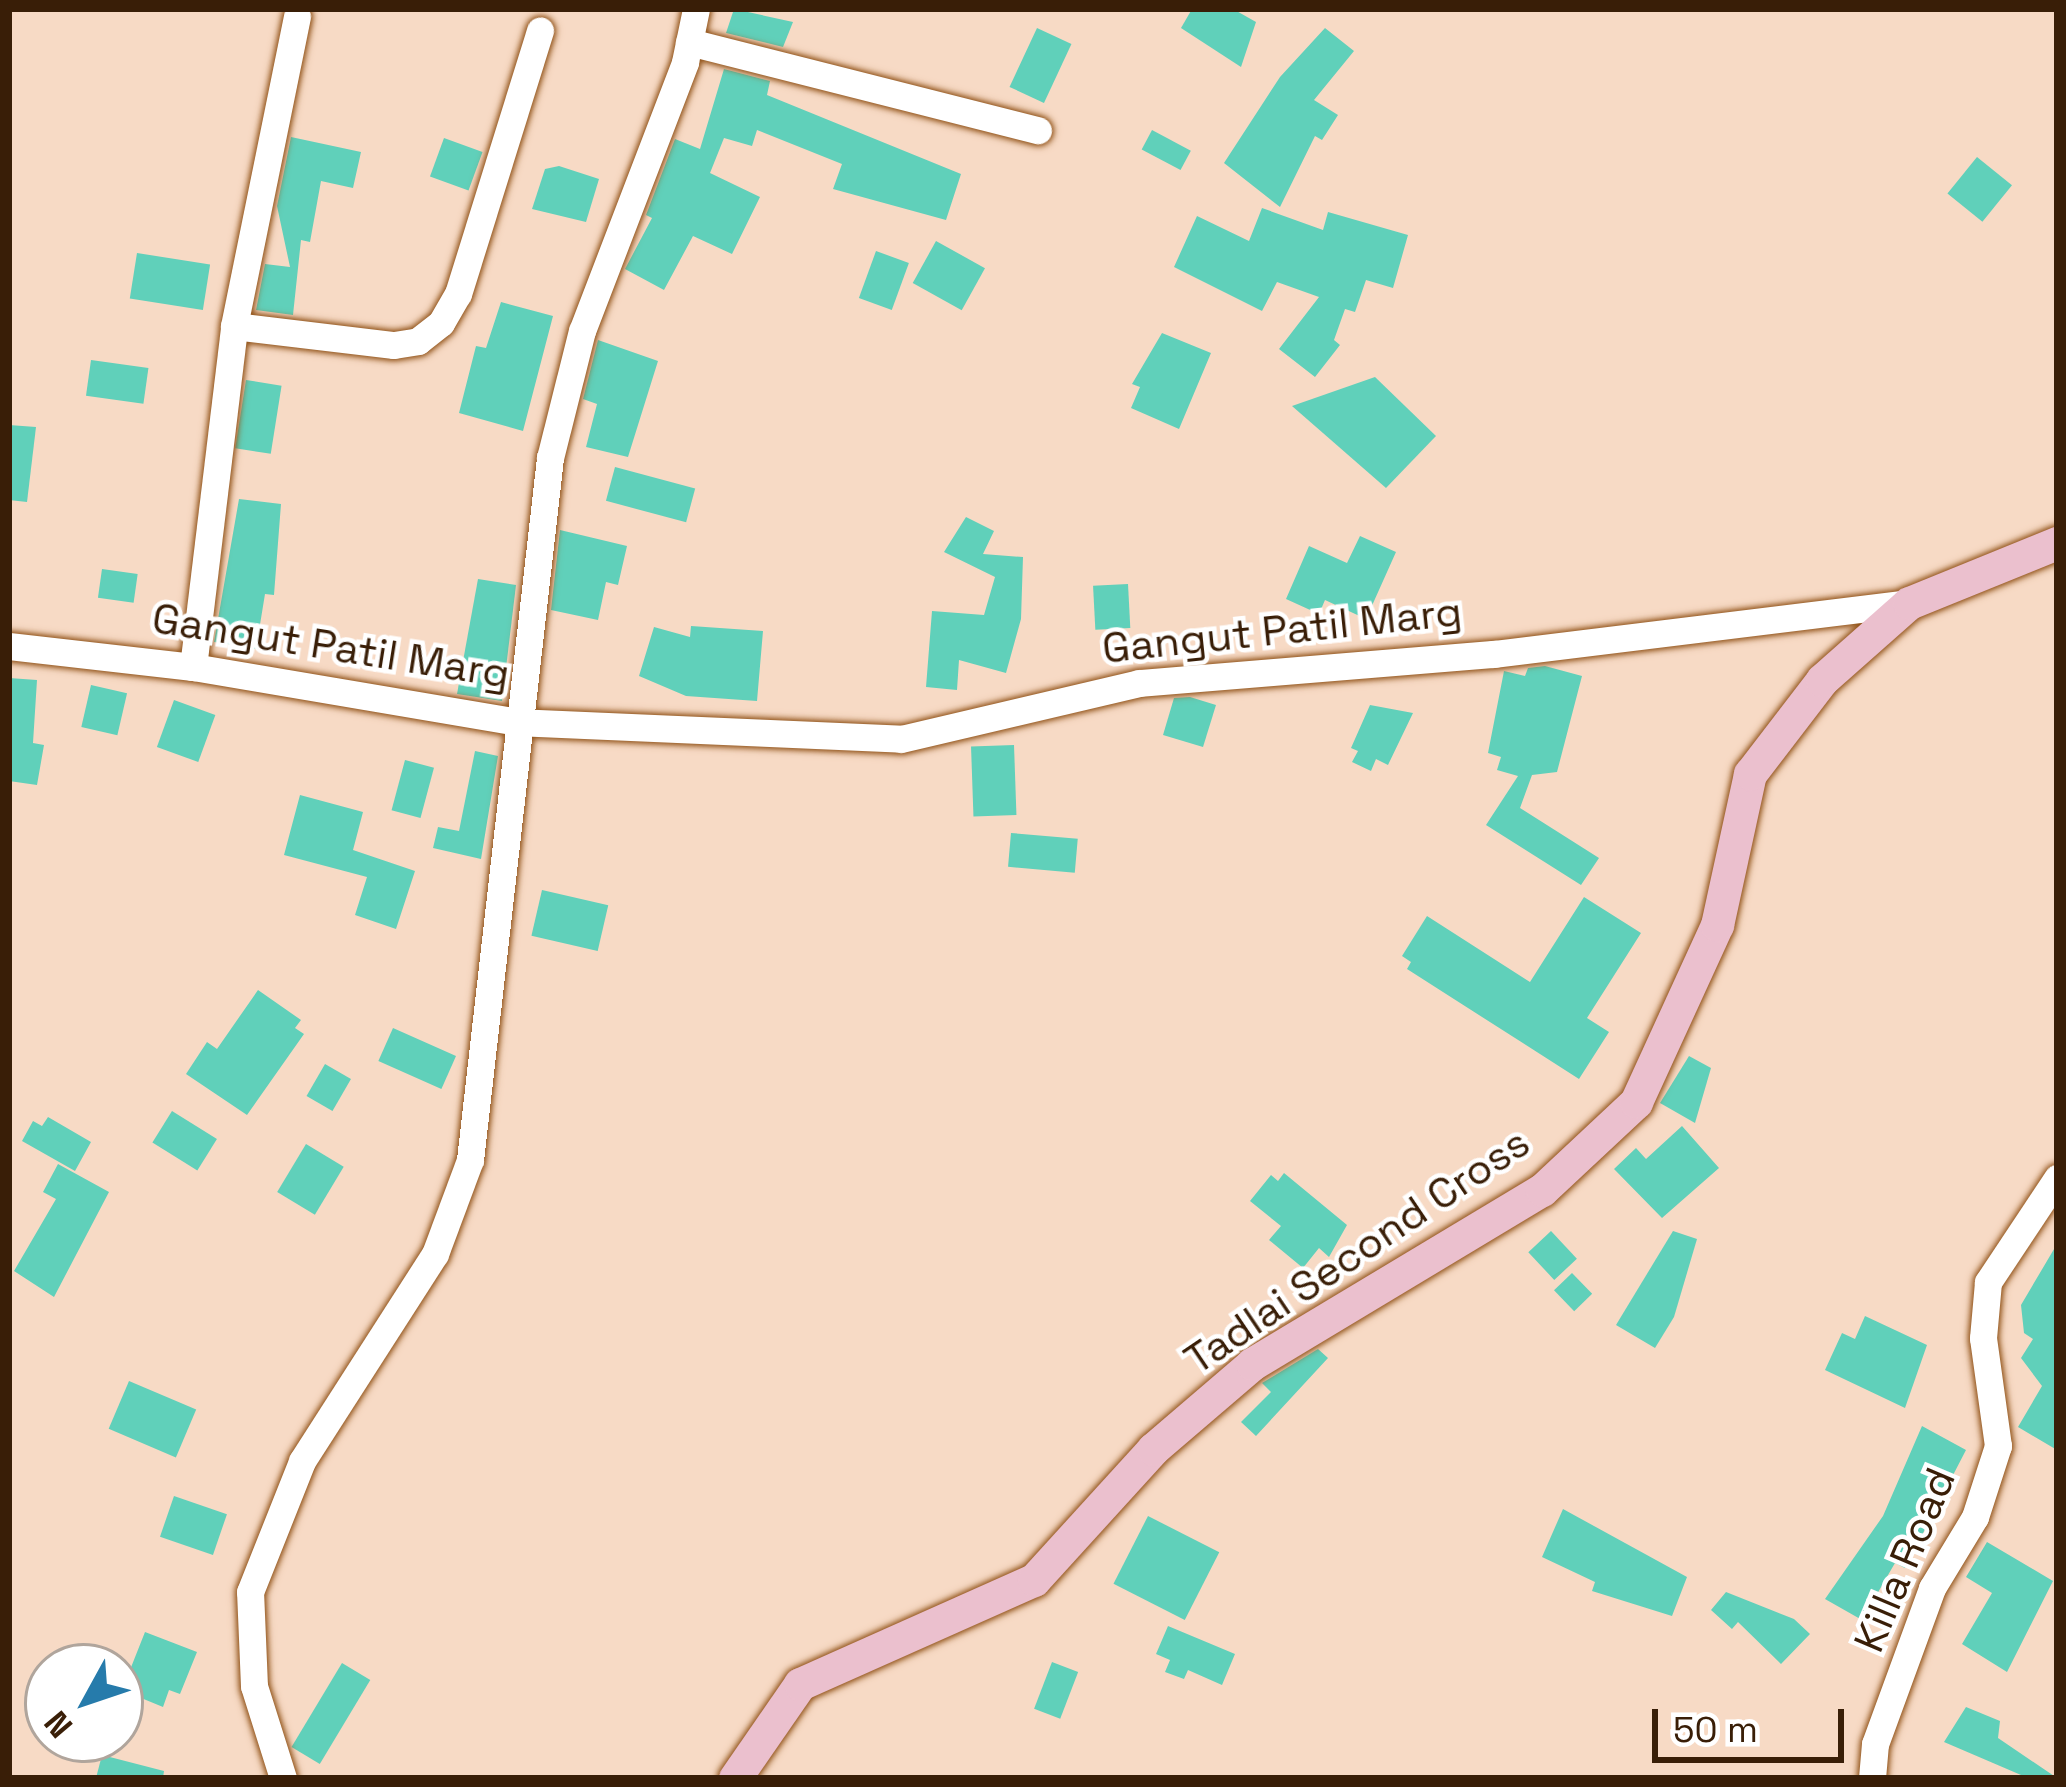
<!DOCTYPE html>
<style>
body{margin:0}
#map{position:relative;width:2066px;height:1787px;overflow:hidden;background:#f7dac5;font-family:"Space Grotesk",sans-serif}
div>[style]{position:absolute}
.building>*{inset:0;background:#60d0ba;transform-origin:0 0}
.roads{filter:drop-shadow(0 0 3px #905116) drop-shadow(0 0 3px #905116)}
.minor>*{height:27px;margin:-13.5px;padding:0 13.5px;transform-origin:13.5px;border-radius:13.5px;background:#fff}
.major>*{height:33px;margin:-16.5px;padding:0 16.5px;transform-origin:16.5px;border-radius:16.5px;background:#ebc0ce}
span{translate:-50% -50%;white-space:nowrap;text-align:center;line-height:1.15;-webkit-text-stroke:9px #fff;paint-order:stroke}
.street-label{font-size:42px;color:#391e07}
.frame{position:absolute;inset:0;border:12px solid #391e07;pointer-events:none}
.north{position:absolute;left:24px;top:1643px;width:120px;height:120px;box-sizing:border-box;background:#fff;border:3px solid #b0a59c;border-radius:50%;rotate:230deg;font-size:33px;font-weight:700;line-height:48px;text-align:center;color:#391e07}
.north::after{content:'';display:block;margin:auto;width:42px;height:54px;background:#267bab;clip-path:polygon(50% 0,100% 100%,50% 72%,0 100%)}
.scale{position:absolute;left:1652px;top:1709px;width:192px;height:54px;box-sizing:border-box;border:6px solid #391e07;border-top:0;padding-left:15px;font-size:36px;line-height:42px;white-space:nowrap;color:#391e07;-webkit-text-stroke:9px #fff;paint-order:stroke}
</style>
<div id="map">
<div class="building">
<div style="clip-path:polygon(734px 9px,793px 22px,783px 47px,726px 33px)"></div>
<div style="clip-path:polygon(1192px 9px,1233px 9px,1256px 22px,1241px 67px,1181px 28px)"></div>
<div style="left:1037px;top:28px;width:38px;height:65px;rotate:25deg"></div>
<div style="clip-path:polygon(1325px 28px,1354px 51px,1314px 100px,1338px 115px,1322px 140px,1315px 136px,1280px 207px,1224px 163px,1280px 77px)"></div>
<div style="clip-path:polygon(724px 69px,770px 81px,767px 95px,961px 174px,946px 220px,833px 189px,842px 164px,757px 130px,752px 146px,724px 138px,710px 173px,760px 197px,732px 254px,693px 236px,664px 290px,625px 269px,652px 218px,646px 215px,675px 139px,700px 149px)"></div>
<div style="left:1152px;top:130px;width:44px;height:22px;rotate:28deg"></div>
<div style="clip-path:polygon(291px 137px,361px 152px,353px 188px,321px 181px,310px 242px,301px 240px,293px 315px,256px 310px,265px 264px,290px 267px,277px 206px)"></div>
<div style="left:444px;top:138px;width:41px;height:41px;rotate:20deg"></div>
<div style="left:1977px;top:157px;width:45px;height:47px;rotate:39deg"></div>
<div style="clip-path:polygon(559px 166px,599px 179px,586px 222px,532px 209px,545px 169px)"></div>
<div style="clip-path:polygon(1262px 208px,1323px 230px,1328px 212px,1408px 235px,1393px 288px,1366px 280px,1355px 312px,1345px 309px,1334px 340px,1340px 345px,1315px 377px,1279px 349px,1319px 297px,1277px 282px,1262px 311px,1174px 267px,1197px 216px,1249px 241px)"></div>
<div style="left:936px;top:241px;width:56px;height:48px;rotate:29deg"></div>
<div style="left:876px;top:251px;width:35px;height:50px;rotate:20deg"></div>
<div style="left:137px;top:253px;width:74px;height:46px;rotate:9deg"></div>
<div style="clip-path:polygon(501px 302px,553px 316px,523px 431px,459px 413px,476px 346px,486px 348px)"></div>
<div style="clip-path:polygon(1162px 333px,1211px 353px,1179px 429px,1131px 408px,1140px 387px,1132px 384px)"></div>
<div style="clip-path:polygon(598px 340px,658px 361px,628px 457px,586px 447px,597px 404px,583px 399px)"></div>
<div style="left:91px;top:360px;width:58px;height:36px;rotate:8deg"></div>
<div style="clip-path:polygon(1375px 377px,1436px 436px,1386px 488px,1292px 406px)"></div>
<div style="left:246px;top:380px;width:36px;height:69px;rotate:9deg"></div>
<div style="clip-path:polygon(9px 425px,36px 427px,27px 502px,9px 500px)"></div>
<div style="left:615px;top:467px;width:83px;height:35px;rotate:15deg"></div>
<div style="clip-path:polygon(239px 499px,281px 504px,274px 595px,265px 594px,256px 649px,214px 642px)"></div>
<div style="clip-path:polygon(966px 517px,994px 531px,983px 554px,1023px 557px,1021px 619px,1006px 673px,959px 660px,957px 690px,926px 687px,932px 611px,984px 615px,995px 577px,944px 552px)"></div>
<div style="clip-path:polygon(560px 530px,627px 546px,618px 585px,606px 582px,598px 620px,551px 610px)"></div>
<div style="clip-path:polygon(1360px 536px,1396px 552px,1366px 619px,1325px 600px,1319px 614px,1286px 599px,1309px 546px,1347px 563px)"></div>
<div style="left:102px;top:569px;width:36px;height:29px;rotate:8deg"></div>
<div style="clip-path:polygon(478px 579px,516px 585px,502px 701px,457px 694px)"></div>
<div style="left:1128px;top:584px;width:44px;height:35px;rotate:87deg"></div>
<div style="clip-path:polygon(691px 626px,763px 631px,757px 701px,686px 696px,639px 676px,654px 627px,690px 637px)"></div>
<div style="clip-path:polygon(1545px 666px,1582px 676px,1557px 772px,1532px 775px,1520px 808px,1599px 858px,1581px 885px,1486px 825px,1518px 776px,1497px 770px,1501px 757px,1488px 753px,1504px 671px,1525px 676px,1528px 668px)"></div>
<div style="clip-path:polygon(9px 678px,37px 680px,33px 743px,44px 745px,37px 785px,9px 781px)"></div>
<div style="left:91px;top:685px;width:37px;height:43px;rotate:13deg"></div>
<div style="clip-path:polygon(1190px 697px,1216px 705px,1203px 747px,1163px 735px,1174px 698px)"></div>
<div style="left:174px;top:700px;width:44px;height:50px;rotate:20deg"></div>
<div style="clip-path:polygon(1370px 705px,1413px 713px,1388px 765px,1376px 759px,1371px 771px,1352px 762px,1358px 751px,1351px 748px)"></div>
<div style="left:1014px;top:745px;width:70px;height:43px;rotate:88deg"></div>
<div style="clip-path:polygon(475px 751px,498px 756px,481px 859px,433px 848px,438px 827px,459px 831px)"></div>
<div style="left:405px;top:760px;width:30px;height:52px;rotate:15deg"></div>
<div style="clip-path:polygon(300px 795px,363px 812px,353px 850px,415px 871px,396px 929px,355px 915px,367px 877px,284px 855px)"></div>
<div style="left:1011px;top:833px;width:67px;height:34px;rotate:5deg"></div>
<div style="left:542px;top:890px;width:68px;height:47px;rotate:13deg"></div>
<div style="clip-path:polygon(1584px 897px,1641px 933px,1587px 1018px,1609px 1032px,1579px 1079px,1407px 969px,1411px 962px,1402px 956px,1427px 916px,1530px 982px)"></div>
<div style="clip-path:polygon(258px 990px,301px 1020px,295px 1028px,304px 1034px,247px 1115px,186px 1074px,207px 1042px,217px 1049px)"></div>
<div style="left:393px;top:1028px;width:69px;height:36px;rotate:24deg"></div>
<div style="clip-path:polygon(1689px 1056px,1711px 1068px,1695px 1123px,1660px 1103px)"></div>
<div style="left:325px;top:1064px;width:30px;height:37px;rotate:30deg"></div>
<div style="left:172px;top:1111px;width:53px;height:37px;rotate:32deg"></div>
<div style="clip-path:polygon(48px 1117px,91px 1142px,75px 1171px,22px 1141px,33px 1121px,42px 1126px)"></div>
<div style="clip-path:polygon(1682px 1126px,1719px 1168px,1662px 1218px,1614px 1169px,1636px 1148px,1646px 1159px)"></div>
<div style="left:306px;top:1144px;width:44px;height:56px;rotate:31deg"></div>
<div style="clip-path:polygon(58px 1164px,109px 1192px,54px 1297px,14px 1271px,56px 1199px,43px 1192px)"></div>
<div style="clip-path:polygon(1284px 1173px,1347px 1225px,1329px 1257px,1319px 1248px,1303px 1268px,1269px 1240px,1281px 1226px,1250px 1201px,1271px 1175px,1278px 1181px)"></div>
<div style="left:1551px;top:1231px;width:38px;height:31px;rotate:47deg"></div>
<div style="clip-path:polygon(1673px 1231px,1697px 1239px,1674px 1317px,1655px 1348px,1616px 1325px)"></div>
<div style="clip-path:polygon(2057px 1244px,2057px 1450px,2018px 1427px,2042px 1386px,2021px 1358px,2033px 1339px,2024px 1333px,2021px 1305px)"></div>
<div style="left:1572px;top:1273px;width:29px;height:25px;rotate:46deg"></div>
<div style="clip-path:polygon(1865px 1316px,1927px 1345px,1905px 1408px,1825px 1370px,1842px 1333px,1855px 1339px)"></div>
<div style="clip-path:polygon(1318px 1349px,1328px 1358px,1256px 1436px,1241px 1422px,1271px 1392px,1262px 1383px)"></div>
<div style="left:129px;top:1381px;width:73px;height:52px;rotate:23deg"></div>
<div style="clip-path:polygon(1922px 1426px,1966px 1450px,1905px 1568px,1895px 1563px,1862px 1620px,1825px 1599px,1883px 1516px)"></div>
<div style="left:174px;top:1496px;width:56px;height:43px;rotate:19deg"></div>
<div style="clip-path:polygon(1563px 1509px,1687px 1577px,1672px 1616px,1592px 1591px,1595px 1582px,1542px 1557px)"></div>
<div style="left:1148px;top:1516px;width:80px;height:76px;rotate:27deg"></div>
<div style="clip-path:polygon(1987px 1542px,2053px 1581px,2007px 1672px,1962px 1644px,1992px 1593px,1966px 1577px)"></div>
<div style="clip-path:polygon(1726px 1592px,1794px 1619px,1810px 1634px,1781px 1664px,1738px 1622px,1732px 1629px,1711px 1610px)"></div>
<div style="clip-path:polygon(1168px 1626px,1235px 1654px,1222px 1685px,1188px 1670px,1184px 1679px,1165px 1672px,1170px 1660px,1156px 1654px)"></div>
<div style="clip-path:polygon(145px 1632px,197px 1652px,180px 1694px,169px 1690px,163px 1707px,129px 1693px,134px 1683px,126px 1680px)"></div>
<div style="left:1052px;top:1662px;width:28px;height:50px;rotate:21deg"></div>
<div style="left:342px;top:1663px;width:33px;height:98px;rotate:31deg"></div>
<div style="clip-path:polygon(1966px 1707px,2000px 1721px,1998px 1738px,2057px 1778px,2028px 1778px,1944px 1742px)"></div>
<div style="clip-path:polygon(102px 1755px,164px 1771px,163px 1778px,96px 1778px)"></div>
</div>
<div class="roads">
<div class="minor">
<div style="left:689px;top:42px;width:360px;rotate:14.2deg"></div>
<div style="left:234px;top:326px;width:161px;rotate:6.8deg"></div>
<div style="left:394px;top:345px;width:24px;rotate:-9deg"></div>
<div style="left:418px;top:341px;width:29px;rotate:-38deg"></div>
<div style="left:441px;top:323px;width:34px;rotate:-60deg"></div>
<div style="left:458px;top:294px;width:276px;rotate:-72.7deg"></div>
<div style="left:9px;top:646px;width:185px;rotate:6.5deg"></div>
<div style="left:193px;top:667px;width:329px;rotate:9.6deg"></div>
<div style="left:517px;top:722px;width:384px;rotate:2.5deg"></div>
<div style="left:901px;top:739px;width:244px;rotate:-13.2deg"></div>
<div style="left:1139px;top:683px;width:356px;rotate:-4.7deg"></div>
<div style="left:1494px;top:654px;width:418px;rotate:-7deg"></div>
<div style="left:193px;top:667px;width:343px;rotate:-83.1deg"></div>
<div style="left:234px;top:326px;width:316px;rotate:-78.5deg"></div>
<div style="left:283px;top:1778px;width:96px;rotate:-107.5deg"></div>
<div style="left:254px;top:1686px;width:94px;rotate:-92.4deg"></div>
<div style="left:250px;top:1592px;width:141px;rotate:-68.3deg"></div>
<div style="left:302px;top:1461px;width:246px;rotate:-57.3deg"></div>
<div style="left:435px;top:1254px;width:100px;rotate:-69.6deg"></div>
<div style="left:470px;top:1160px;width:707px;rotate:-83.5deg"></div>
<div style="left:550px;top:458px;width:131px;rotate:-75.9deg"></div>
<div style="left:582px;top:331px;width:288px;rotate:-69deg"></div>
<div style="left:685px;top:62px;width:54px;rotate:-78.3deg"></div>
<div style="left:1872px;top:1778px;width:34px;rotate:-85deg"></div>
<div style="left:1875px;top:1744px;width:166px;rotate:-69.9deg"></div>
<div style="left:1932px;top:1588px;width:83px;rotate:-58.8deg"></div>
<div style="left:1975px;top:1517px;width:75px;rotate:-72.1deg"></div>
<div style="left:1998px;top:1446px;width:109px;rotate:-97.9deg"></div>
<div style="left:1983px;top:1338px;width:56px;rotate:-84.9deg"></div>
<div style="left:1988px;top:1282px;width:125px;rotate:-56.4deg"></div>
</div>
<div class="major">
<div style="left:735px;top:1778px;width:114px;rotate:-55.3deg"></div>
<div style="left:800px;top:1684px;width:256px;rotate:-24deg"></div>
<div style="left:1034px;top:1580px;width:177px;rotate:-47.7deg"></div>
<div style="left:1153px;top:1449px;width:130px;rotate:-40.6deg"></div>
<div style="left:1252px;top:1364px;width:338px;rotate:-31deg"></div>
<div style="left:1542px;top:1190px;width:129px;rotate:-43.1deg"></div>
<div style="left:1636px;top:1102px;width:195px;rotate:-65.4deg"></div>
<div style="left:1717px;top:925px;width:155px;rotate:-77.7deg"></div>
<div style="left:1750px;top:774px;width:118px;rotate:-52.5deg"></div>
<div style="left:1822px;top:680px;width:116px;rotate:-41.5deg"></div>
<div style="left:1909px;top:603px;width:160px;rotate:-22.1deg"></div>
</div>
</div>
<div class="street-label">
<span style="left:1282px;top:630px;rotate:-6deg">Gangut Patil Marg</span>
<span style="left:331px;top:646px;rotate:9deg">Gangut Patil Marg</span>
<span style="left:1357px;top:1251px;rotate:-34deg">Tadlai Second Cross</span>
<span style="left:1905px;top:1560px;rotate:-67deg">Killa Road</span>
</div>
<div class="frame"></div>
<div class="north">N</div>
<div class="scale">50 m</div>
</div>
